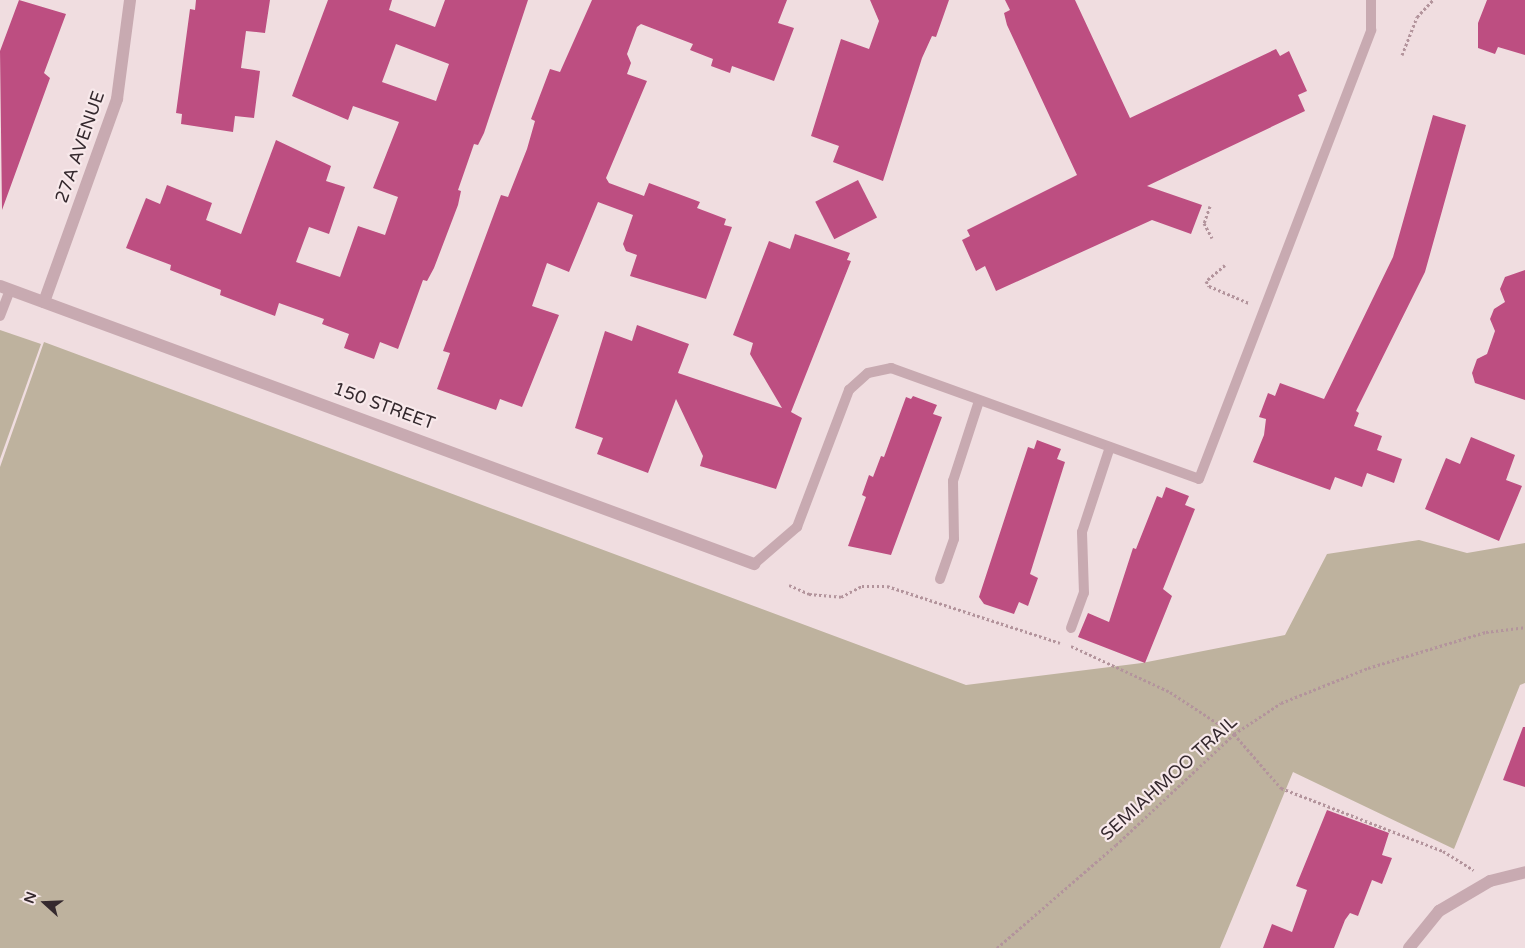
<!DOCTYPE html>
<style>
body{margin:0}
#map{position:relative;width:1525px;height:948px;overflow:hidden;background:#f0dde0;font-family:"Varela Round",sans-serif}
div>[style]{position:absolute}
.green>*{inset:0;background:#beb29e}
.building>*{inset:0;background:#bd4e81;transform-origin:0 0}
.path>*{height:3px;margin-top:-1.5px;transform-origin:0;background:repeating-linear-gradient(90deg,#b3949c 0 2.5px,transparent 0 5px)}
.lane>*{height:10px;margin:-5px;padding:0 5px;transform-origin:5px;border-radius:5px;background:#c8aab1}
.street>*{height:12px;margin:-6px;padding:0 6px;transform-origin:6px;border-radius:6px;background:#c8aab1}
span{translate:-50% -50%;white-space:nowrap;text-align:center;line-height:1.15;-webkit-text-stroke:4.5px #f8e9eb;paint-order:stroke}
.street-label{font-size:18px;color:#35292e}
.north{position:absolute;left:20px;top:878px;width:50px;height:50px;-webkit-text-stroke:4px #f8e9eb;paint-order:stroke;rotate:290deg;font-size:14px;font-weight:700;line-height:20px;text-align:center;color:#35292e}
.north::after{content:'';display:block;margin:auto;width:18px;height:22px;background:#35292e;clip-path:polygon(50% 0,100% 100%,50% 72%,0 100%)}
</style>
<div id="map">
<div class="green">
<div style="clip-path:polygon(0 330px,41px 344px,0 459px)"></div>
<div style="clip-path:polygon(44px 342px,966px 685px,1142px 663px,1285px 635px,1327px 554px,1419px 540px,1467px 553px,1525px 543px,1525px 683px,1520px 685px,1454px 849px,1293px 772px,1220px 948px,0 948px,0 467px)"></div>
</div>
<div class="building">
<div style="clip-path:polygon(19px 0,66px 14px,44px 73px,50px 78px,2px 210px,0 51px)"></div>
<div style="clip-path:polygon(196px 0,270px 0,265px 33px,246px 31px,241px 68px,260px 71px,254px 118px,235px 116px,233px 132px,181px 124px,182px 114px,176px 113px,190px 9px,195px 10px)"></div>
<div style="clip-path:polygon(evenodd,328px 0,392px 0,389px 10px,435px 27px,445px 0,528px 0,484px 133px,478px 145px,474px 144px,458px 190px,461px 191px,458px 205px,434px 268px,427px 281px,423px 280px,398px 349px,380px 342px,374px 359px,344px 348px,349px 334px,322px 324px,324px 319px,279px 303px,275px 316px,220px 295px,221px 290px,170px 270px,171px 265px,126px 248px,146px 198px,160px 204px,167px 185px,212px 203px,206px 220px,241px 234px,276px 140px,331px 166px,326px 181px,345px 187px,329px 234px,309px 227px,296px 262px,340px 277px,358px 226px,385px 235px,398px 197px,373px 188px,399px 122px,353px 106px,348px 120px,292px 96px,328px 0,396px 44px,449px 64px,436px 101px,382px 82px,396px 44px)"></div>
<div style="clip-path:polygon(592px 0,787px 0,778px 23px,794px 28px,774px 81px,732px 66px,730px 73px,711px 66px,713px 59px,690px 50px,693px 44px,641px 24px,637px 27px,627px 54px,631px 63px,627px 74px,647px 81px,606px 178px,609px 183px,644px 196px,649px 183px,700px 202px,697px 208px,726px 219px,724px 225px,732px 227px,706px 299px,630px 276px,637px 255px,626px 251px,623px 244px,633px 215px,598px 202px,569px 272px,547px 263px,532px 306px,559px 315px,522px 407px,500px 399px,496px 410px,437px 389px,450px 353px,443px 351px,501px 195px,508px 197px,527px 149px,535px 121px,531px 119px,550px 69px,560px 72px)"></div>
<div style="clip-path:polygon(870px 0,949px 0,936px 37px,932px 36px,922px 58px,883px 181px,833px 162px,839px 146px,811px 136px,841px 39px,869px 49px,879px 21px)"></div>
<div style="clip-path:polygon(1005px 0,1075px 0,1130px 118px,1276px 49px,1280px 56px,1289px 51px,1307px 91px,1298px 95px,1305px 111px,1147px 186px,1202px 205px,1191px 234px,1152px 220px,996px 291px,985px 266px,976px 271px,962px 240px,970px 236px,967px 230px,1077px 175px,1007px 25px,1004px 13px,1010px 10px)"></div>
<div style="clip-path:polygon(1487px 0,1525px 0,1525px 55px,1498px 47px,1495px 54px,1478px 48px,1478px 23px)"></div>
<div style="clip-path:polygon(1433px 115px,1466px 125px,1425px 272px,1356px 411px,1359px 413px,1354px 426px,1382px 436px,1377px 450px,1402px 459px,1394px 483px,1367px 473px,1362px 487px,1335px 477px,1330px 490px,1253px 462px,1264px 435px,1266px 419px,1259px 417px,1268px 393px,1275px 396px,1280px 383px,1324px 399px,1393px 257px)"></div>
<div style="left:858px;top:180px;width:42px;height:48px;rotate:63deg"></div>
<div style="clip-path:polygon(795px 234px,850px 253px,847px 260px,851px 261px,791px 412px,802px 418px,776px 489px,700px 466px,703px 456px,676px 399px,648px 473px,597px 454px,603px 438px,575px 428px,605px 331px,632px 341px,637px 325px,689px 344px,678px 373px,782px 408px,750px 354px,753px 343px,733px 335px,769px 241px,790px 249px)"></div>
<div style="clip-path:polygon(1525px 270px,1525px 400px,1475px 383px,1472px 373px,1477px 359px,1487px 354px,1495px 331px,1490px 319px,1494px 309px,1505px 302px,1500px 289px,1505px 277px)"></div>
<div style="clip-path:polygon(913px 396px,937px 405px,933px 414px,942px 417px,891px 555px,848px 546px,866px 497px,862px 495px,869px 475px,873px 477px,881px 456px,884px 457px,906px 397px,911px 399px)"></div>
<div style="clip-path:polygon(1471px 437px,1515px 455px,1506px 480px,1522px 486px,1499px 541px,1425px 509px,1446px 458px,1460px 464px)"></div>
<div style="clip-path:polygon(1037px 440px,1061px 449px,1057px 459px,1065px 462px,1030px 574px,1038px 578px,1028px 606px,1019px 602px,1014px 614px,984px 604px,979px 597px,1028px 447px,1034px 449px)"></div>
<div style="clip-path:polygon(1166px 487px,1189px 496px,1185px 505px,1195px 509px,1163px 589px,1172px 596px,1145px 663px,1078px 637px,1088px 613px,1109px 622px,1133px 548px,1136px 549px,1157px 496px,1162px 498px)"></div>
<div style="clip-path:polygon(1523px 727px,1525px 727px,1525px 787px,1503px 780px)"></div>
<div style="clip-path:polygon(1327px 810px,1389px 833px,1382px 855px,1392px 858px,1382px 884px,1372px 880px,1358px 916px,1350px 913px,1345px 920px,1334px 948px,1263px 948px,1272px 924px,1292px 932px,1307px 890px,1296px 886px)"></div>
</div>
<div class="path">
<div style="left:1402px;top:55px;width:41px;rotate:-68.5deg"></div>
<div style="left:1417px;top:17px;width:23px;rotate:-47deg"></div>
<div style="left:1210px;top:206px;width:18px;rotate:109deg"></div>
<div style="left:1204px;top:223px;width:17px;rotate:62deg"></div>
<div style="left:1225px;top:265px;width:25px;rotate:140deg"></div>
<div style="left:1206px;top:281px;width:6px;rotate:59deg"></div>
<div style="left:1209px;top:286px;width:43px;rotate:23deg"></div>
<div style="left:789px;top:585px;width:22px;rotate:24deg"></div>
<div style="left:809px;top:594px;width:32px;rotate:5deg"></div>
<div style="left:841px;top:597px;width:24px;rotate:-28deg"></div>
<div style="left:862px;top:586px;width:25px"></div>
<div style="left:887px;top:586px;width:182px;rotate:18.2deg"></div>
<div style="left:1071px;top:646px;width:109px;rotate:24.9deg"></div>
<div style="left:1170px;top:692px;width:77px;rotate:33.3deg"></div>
<div style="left:1234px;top:734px;width:72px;rotate:49deg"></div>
<div style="left:1281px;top:788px;width:174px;rotate:21.3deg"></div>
<div style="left:1443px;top:851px;width:36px;rotate:32deg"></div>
<div style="left:997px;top:948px;width:157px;rotate:-40.9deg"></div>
<div style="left:1116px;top:845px;width:162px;rotate:-43.2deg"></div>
<div style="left:1234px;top:734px;width:56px;rotate:-33.4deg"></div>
<div style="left:1281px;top:703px;width:94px;rotate:-21.9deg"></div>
<div style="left:1368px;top:668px;width:123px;rotate:-17deg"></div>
<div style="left:1486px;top:632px;width:39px;rotate:-7deg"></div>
</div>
<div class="lane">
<div style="left:0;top:316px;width:28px;rotate:-69deg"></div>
<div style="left:754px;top:564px;width:57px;rotate:-40.7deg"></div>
<div style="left:797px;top:527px;width:147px;rotate:-69.2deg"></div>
<div style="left:849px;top:390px;width:25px;rotate:-42deg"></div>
<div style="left:868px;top:373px;width:24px;rotate:-12deg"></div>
<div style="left:891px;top:368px;width:327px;rotate:19.8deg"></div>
<div style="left:1199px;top:479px;width:481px;rotate:-69deg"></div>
<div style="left:1371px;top:30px;width:30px;rotate:-90deg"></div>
<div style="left:940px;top:579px;width:42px;rotate:-70.7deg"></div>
<div style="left:954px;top:539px;width:58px;rotate:-91deg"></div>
<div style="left:953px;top:481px;width:84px;rotate:-72deg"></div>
<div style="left:1071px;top:628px;width:37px;rotate:-70deg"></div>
<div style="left:1084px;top:593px;width:61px;rotate:-91.9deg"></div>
<div style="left:1082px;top:532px;width:89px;rotate:-71.8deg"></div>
</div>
<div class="street">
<div style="left:0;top:286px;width:804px;rotate:20.24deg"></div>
<div style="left:44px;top:302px;width:216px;rotate:-70.2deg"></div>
<div style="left:117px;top:99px;width:100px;rotate:-82.5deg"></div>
<div style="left:1409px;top:948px;width:48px;rotate:-51deg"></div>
<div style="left:1439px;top:911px;width:59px;rotate:-30.5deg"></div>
<div style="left:1490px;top:881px;width:36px;rotate:-14deg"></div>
</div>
<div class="street-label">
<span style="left:80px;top:147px;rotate:-71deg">27A AVENUE</span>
<span style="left:384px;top:406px;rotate:20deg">150 STREET</span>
<span style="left:1169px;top:778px;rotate:-42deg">SEMIAHMOO TRAIL</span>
</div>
<div class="north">N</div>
</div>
